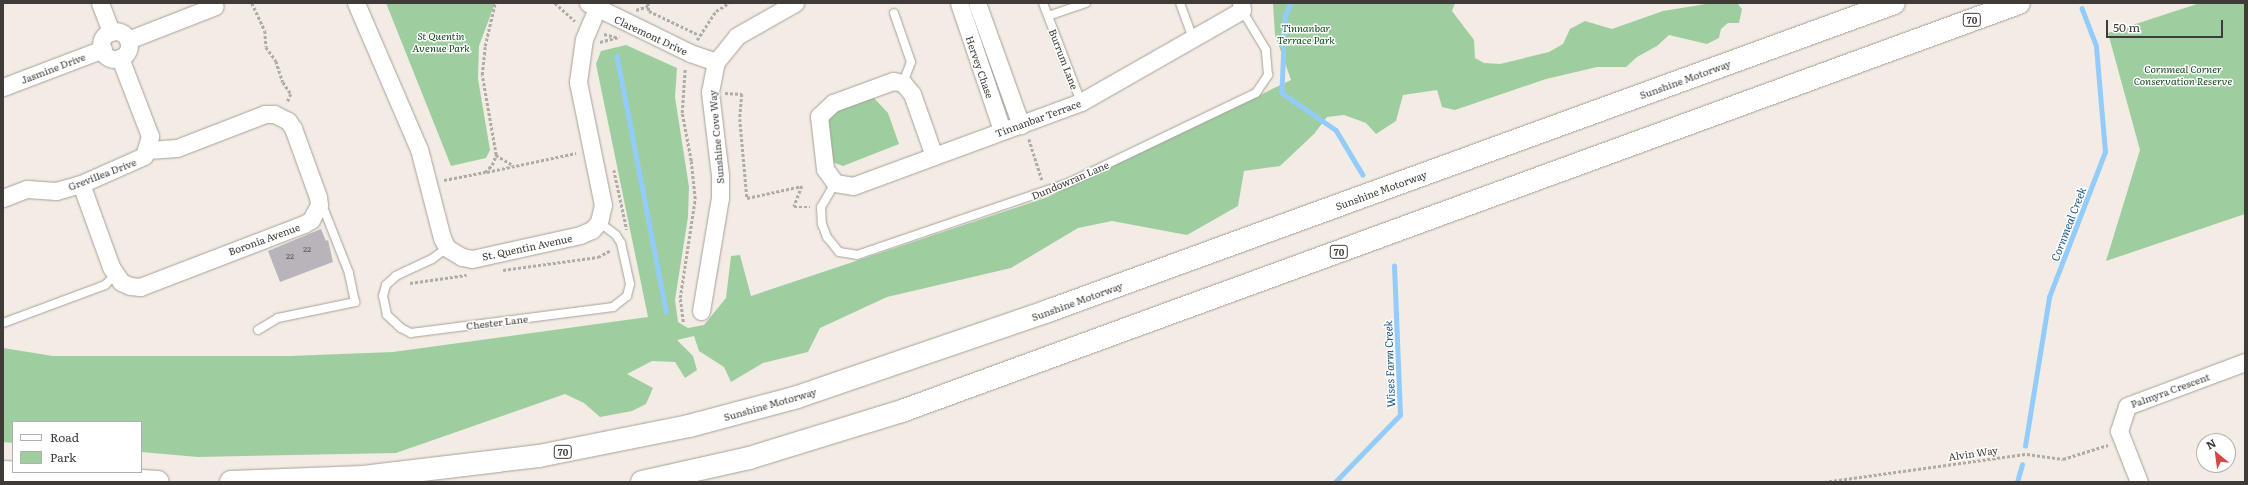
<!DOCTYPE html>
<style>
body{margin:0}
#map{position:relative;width:2248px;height:485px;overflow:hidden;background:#f3ece4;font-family:Literata,serif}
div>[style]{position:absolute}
.green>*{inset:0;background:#9ecea0}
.stream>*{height:4.5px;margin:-2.25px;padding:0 2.25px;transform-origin:2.25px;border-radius:2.25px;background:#93ccfb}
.building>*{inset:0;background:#b9b3bc}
.path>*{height:2.5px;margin-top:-1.25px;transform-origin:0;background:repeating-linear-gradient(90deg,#b1aba5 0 3px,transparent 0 5px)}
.roads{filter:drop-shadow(0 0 1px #a6a098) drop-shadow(0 0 1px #a6a098)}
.lane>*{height:8px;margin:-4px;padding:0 4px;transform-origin:4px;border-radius:4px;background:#fff}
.street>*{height:17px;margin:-8.5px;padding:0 8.5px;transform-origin:8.5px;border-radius:8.5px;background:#fff}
.street>.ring{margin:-8.5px;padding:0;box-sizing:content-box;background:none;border:17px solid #fff;border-radius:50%}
.highway>*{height:22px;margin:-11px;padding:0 11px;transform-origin:11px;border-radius:11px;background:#fff}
span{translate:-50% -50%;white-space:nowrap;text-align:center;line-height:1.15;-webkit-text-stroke:3px #fff;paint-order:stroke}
.number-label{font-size:8px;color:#5d5959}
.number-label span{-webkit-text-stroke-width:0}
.shield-label span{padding:1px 3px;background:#fff;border:1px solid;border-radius:3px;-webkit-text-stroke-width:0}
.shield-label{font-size:9px;color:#3e3b38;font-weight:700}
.park-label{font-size:10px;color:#11491a;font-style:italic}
.street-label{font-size:10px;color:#3e3b38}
.water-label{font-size:11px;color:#185883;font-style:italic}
.frame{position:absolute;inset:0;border:4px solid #3e3b38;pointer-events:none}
.legend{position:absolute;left:12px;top:421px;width:130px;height:52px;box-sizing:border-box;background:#fff;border:1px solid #b2b1af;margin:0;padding:5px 7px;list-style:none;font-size:12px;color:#3e3b38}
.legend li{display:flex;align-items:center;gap:8px;height:20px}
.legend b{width:20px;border:1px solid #b2b1af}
.north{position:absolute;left:2196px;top:433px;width:40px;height:40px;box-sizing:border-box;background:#fff;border:1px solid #b2b1af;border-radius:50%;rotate:331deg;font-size:11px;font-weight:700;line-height:16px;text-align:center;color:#3e3b38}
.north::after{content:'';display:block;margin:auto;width:14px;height:18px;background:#d64647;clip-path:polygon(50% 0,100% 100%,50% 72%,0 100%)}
.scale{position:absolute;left:2106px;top:20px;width:117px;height:18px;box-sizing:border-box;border:2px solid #3e3b38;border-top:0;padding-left:5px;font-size:12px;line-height:14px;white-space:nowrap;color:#3e3b38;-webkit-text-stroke:3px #fff;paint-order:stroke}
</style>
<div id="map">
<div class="green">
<div style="clip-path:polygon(386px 3px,495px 3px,479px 46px,478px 79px,490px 150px,486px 158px,451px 166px)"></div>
<div style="clip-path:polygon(1273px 3px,1455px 3px,1452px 11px,1474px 40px,1475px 58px,1484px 63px,1500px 64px,1549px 52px,1563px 44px,1570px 29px,1585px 21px,1612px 29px,1663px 11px,1706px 4px,1737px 3px,1742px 9px,1739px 23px,1728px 23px,1721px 29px,1719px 38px,1707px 44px,1669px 35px,1657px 46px,1637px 57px,1626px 67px,1597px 67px,1546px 79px,1455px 110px,1442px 107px,1437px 90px,1403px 95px,1396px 121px,1376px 134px,1366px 123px,1344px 115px,1327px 117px,1314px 134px,1280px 166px,1244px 171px,1238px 206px,1187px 235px,1112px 221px,1078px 228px,1011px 268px,887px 297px,820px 328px,808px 352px,763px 363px,731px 382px,724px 367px,699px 351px,694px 336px,677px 340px,693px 356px,697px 370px,685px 378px,675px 362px,652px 361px,627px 374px,653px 388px,646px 404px,632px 411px,600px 417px,584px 403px,565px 394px,396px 453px,198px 457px,141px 452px,141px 422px,13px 422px,13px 443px,3px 442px,3px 348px,53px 356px,290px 356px,393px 352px,648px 317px,596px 64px,601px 51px,626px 45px,677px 68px,675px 97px,689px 187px,688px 217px,675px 300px,678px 322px,688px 328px,704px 325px,726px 298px,731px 256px,740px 255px,751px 296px,1048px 197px,1291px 80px,1275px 35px)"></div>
<div style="clip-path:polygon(2200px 3px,2245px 3px,2245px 214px,2106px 261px,2140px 150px,2108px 33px)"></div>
<div style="clip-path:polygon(873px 97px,888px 113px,899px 144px,843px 166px,832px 162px,827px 119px,836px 110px)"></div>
</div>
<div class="stream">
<div style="left:1291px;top:3px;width:15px;rotate:113deg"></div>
<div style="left:1285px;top:17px;width:76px;rotate:92.3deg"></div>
<div style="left:1282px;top:93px;width:65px;rotate:34.4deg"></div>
<div style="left:1336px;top:130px;width:52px;rotate:59deg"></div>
<div style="left:617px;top:56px;width:260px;rotate:79.1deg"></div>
<div style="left:2025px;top:446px;width:151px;rotate:-80.8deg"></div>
<div style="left:2049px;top:297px;width:155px;rotate:-68.9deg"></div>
<div style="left:2105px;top:152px;width:106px;rotate:-94.9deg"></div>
<div style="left:2096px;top:46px;width:40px;rotate:-111deg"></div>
<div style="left:1335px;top:482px;width:93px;rotate:-45.9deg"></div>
<div style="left:1400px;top:415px;width:149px;rotate:-92.3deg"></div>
<div style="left:2017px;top:482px;width:18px;rotate:-74deg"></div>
</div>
<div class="building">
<div style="clip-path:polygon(321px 229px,326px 241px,328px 240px,333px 262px,280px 282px,268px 251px)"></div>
</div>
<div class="path">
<div style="left:252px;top:3px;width:31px;rotate:65deg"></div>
<div style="left:265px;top:31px;width:16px;rotate:86deg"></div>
<div style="left:266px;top:47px;width:17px;rotate:54deg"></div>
<div style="left:276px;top:61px;width:22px;rotate:72deg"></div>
<div style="left:283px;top:82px;width:14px;rotate:56deg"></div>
<div style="left:291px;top:94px;width:10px;rotate:114deg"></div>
<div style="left:555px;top:3px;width:27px;rotate:42deg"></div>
<div style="left:648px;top:3px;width:8px;rotate:83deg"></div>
<div style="left:649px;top:11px;width:55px;rotate:25.6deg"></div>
<div style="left:636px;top:10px;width:13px;rotate:-18deg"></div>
<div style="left:604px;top:34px;width:12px;rotate:14deg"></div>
<div style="left:697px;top:40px;width:35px;rotate:-57deg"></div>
<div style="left:716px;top:11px;width:15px;rotate:-32deg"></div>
<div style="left:600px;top:42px;width:20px;rotate:-15deg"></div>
<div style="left:725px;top:93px;width:17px;rotate:3deg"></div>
<div style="left:742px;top:94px;width:25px;rotate:95deg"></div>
<div style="left:740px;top:119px;width:79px;rotate:84.9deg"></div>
<div style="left:747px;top:198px;width:56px;rotate:-12.3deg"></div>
<div style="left:802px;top:186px;width:22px;rotate:111deg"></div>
<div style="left:794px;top:207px;width:16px"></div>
<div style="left:1029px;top:139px;width:43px;rotate:72.4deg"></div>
<div style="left:496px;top:155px;width:21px;rotate:31deg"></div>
<div style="left:614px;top:170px;width:61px;rotate:77.8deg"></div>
<div style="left:487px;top:172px;width:91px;rotate:-12.1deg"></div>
<div style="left:444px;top:180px;width:42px;rotate:-11deg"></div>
<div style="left:485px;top:172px;width:10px;rotate:-45deg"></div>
<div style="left:492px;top:165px;width:11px;rotate:-68deg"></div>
<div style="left:496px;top:155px;width:81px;rotate:-99.9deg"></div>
<div style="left:482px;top:75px;width:29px;rotate:-84deg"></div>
<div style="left:485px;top:46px;width:44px;rotate:-76.9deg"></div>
<div style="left:503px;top:270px;width:96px;rotate:-7.8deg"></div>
<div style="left:598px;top:257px;width:15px;rotate:-28deg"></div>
<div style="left:410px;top:283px;width:57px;rotate:-8.1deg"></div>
<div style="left:683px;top:322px;width:24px;rotate:-97deg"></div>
<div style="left:680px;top:298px;width:100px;rotate:-81.4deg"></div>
<div style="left:695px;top:199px;width:38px;rotate:-96deg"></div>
<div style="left:691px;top:161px;width:49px;rotate:-100.6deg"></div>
<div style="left:682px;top:113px;width:45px;rotate:-86.2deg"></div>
<div style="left:1824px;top:482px;width:205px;rotate:-7.9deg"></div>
<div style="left:2027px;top:454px;width:36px;rotate:8deg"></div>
<div style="left:2063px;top:459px;width:47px;rotate:-17.3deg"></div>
</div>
<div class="roads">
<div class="lane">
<div style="left:1043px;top:3px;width:14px;rotate:69deg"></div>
<div style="left:1048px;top:16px;width:40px;rotate:-18.9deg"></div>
<div style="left:1180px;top:3px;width:38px;rotate:70deg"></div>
<div style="left:894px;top:13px;width:52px;rotate:70.9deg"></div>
<div style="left:911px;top:62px;width:22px;rotate:111deg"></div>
<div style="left:1048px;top:16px;width:92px;rotate:69deg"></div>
<div style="left:835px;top:183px;width:28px;rotate:120deg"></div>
<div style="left:821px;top:207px;width:17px;rotate:87deg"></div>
<div style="left:822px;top:224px;width:14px;rotate:69deg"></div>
<div style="left:827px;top:237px;width:19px;rotate:51deg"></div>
<div style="left:839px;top:252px;width:18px;rotate:9deg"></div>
<div style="left:857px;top:255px;width:223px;rotate:-18.8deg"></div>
<div style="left:1068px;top:183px;width:208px;rotate:-25.6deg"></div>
<div style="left:1256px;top:93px;width:22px;rotate:-56deg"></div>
<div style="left:1268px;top:75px;width:25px;rotate:-95deg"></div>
<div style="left:1266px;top:50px;width:47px;rotate:-121deg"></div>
<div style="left:447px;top:248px;width:19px;rotate:144deg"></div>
<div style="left:432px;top:259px;width:40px;rotate:155deg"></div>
<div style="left:396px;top:276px;width:13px;rotate:138deg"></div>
<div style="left:386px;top:285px;width:11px;rotate:105deg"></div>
<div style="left:383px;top:296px;width:19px;rotate:78deg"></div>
<div style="left:387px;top:315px;width:19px;rotate:43deg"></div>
<div style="left:401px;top:328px;width:11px;rotate:27deg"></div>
<div style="left:411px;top:333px;width:204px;rotate:-7.3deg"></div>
<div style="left:613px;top:307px;width:18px;rotate:-38deg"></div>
<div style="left:627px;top:296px;width:12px;rotate:-76deg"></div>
<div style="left:630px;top:284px;width:42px;rotate:-102.4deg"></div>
<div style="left:621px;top:243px;width:9px;rotate:-122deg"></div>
<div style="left:616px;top:235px;width:21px;rotate:-143deg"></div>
<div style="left:3px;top:323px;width:109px;rotate:-20.4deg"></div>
<div style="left:105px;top:285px;width:14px;rotate:-45deg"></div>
<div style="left:258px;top:330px;width:23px;rotate:-31deg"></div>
<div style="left:278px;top:318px;width:79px;rotate:-11.7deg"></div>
<div style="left:355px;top:302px;width:30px;rotate:-102deg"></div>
<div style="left:349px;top:273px;width:66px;rotate:-111.5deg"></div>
<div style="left:325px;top:212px;width:9px;rotate:-131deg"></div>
</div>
<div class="street">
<div style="left:100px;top:3px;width:31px;rotate:69deg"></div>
<div style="left:356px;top:3px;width:159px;rotate:66.7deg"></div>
<div style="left:419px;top:149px;width:92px;rotate:75.5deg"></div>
<div style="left:442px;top:238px;width:11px;rotate:63deg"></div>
<div style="left:447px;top:248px;width:17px;rotate:31deg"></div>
<div style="left:462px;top:257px;width:10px;rotate:11deg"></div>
<div style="left:472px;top:259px;width:111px;rotate:-12.5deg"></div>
<div style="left:580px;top:235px;width:13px;rotate:-23deg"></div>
<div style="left:592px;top:230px;width:11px;rotate:-49deg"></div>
<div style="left:599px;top:222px;width:17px;rotate:-77deg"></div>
<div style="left:603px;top:205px;width:126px;rotate:-101.5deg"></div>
<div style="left:578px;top:82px;width:43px;rotate:-82.1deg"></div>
<div style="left:584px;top:39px;width:33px;rotate:-67deg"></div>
<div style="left:588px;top:3px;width:114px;rotate:26.1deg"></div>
<div style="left:690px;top:53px;width:28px;rotate:19deg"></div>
<div style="left:959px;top:3px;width:134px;rotate:71.3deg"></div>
<div style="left:977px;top:3px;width:130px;rotate:70.2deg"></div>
<div class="ring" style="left:101px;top:31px;width:11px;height:11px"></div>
<div style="left:128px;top:40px;width:93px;rotate:-21.3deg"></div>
<div style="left:3px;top:87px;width:107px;rotate:-20.8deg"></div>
<div style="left:934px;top:156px;width:66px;rotate:-109.5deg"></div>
<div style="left:912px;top:94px;width:14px;rotate:-129deg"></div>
<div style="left:903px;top:83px;width:10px;rotate:-169deg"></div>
<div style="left:893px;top:81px;width:64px;rotate:159.9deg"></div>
<div style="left:833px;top:103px;width:19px;rotate:137deg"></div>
<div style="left:819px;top:116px;width:53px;rotate:83.5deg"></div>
<div style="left:825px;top:169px;width:17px;rotate:54deg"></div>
<div style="left:835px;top:183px;width:18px;rotate:9deg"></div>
<div style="left:853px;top:186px;width:243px;rotate:-20.2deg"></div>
<div style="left:1081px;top:102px;width:185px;rotate:-29.7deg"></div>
<div style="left:1242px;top:10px;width:7px;rotate:-98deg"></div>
<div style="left:81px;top:184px;width:88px;rotate:70.1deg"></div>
<div style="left:111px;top:267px;width:18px;rotate:56deg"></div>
<div style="left:121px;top:282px;width:10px;rotate:24deg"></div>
<div style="left:130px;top:286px;width:10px;rotate:6deg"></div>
<div style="left:140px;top:287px;width:176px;rotate:-21deg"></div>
<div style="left:304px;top:224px;width:8px;rotate:-30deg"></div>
<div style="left:311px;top:220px;width:17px;rotate:-62deg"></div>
<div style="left:319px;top:205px;width:8px;rotate:-97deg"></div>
<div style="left:318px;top:197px;width:73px;rotate:-109.9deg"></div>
<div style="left:293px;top:128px;width:9px;rotate:-126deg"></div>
<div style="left:288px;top:121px;width:16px;rotate:-153deg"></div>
<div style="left:274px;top:114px;width:9px;rotate:180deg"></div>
<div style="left:265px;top:114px;width:94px;rotate:158.9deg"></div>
<div style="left:177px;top:148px;width:29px;rotate:176deg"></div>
<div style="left:3px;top:198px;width:26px;rotate:-21deg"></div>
<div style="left:27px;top:189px;width:29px;rotate:4deg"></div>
<div style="left:56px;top:191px;width:26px;rotate:-16deg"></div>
<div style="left:81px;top:184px;width:69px;rotate:-24deg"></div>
<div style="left:144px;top:156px;width:21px;rotate:-73deg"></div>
<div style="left:150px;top:136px;width:84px;rotate:-111deg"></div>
<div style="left:701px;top:311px;width:115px;rotate:-80.5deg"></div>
<div style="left:720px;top:198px;width:23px;rotate:-90deg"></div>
<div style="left:720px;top:175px;width:84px;rotate:-96.9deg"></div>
<div style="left:710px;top:92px;width:31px;rotate:-79deg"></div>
<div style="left:716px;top:62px;width:33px;rotate:-51deg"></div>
<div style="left:737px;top:36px;width:67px;rotate:-29.6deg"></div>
<div style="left:2139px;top:482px;width:55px;rotate:-111.4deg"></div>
<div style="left:2119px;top:431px;width:26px;rotate:-72deg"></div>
<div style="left:2127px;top:406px;width:126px;rotate:-20.4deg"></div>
</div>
<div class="highway">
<div style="left:3px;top:472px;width:155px;rotate:3.7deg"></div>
<div style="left:231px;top:482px;width:132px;rotate:-2.2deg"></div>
<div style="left:363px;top:477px;width:177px;rotate:-6.8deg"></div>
<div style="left:539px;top:456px;width:153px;rotate:-11.3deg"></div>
<div style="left:689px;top:426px;width:112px;rotate:-15deg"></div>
<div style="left:797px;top:397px;width:265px;rotate:-18.9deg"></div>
<div style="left:1048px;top:311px;width:900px;rotate:-20deg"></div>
<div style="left:642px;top:482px;width:110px;rotate:-12.6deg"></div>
<div style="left:749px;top:458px;width:160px;rotate:-17.1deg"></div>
<div style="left:902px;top:411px;width:1189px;rotate:-20.07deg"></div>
</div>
</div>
<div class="number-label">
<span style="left:307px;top:249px">22</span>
<span style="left:290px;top:256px">22</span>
</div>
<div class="shield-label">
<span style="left:1972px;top:20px">70</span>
<span style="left:1339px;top:252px">70</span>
<span style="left:563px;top:452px">70</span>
</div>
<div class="park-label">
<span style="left:1306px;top:33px">Tinnanbar<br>Terrace Park</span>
<span style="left:441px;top:41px">St Quentin<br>Avenue Park</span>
<span style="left:2183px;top:74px">Cornmeal Corner<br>Conservation Reserve</span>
</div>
<div class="street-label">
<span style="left:651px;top:35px;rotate:25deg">Claremont Drive</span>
<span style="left:1064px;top:59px;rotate:69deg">Burrum Lane</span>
<span style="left:980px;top:67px;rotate:71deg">Hervey Chase</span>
<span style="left:53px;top:68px;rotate:-21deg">Jasmine Drive</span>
<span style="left:1685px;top:79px;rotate:-20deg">Sunshine Motorway</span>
<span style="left:1038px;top:118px;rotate:-20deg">Tinnanbar Terrace</span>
<span style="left:716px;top:137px;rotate:-95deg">Sunshine Cove Way</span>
<span style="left:102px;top:174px;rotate:-21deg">Grevillea Drive</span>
<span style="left:1070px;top:180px;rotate:-23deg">Dundowran Lane</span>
<span style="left:1381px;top:190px;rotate:-20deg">Sunshine Motorway</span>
<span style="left:264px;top:239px;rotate:-20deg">Boronia Avenue</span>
<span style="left:527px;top:247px;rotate:-12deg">St. Quentin Avenue</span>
<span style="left:1077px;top:301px;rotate:-20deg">Sunshine Motorway</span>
<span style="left:497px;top:322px;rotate:-7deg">Chester Lane</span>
<span style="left:2170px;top:390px;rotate:-20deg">Palmyra Crescent</span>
<span style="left:770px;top:404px;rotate:-16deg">Sunshine Motorway</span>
<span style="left:1973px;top:453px;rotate:-8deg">Alvin Way</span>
</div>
<div class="water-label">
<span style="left:2068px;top:224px;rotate:-69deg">Cornmeal Creek</span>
<span style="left:1389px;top:364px;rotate:-92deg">Wises Farm Creek</span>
</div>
<div class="frame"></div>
<ul class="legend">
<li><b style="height:5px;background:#fff"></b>Road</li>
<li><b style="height:11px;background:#9ecea0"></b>Park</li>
</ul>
<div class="north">N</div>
<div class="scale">50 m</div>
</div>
